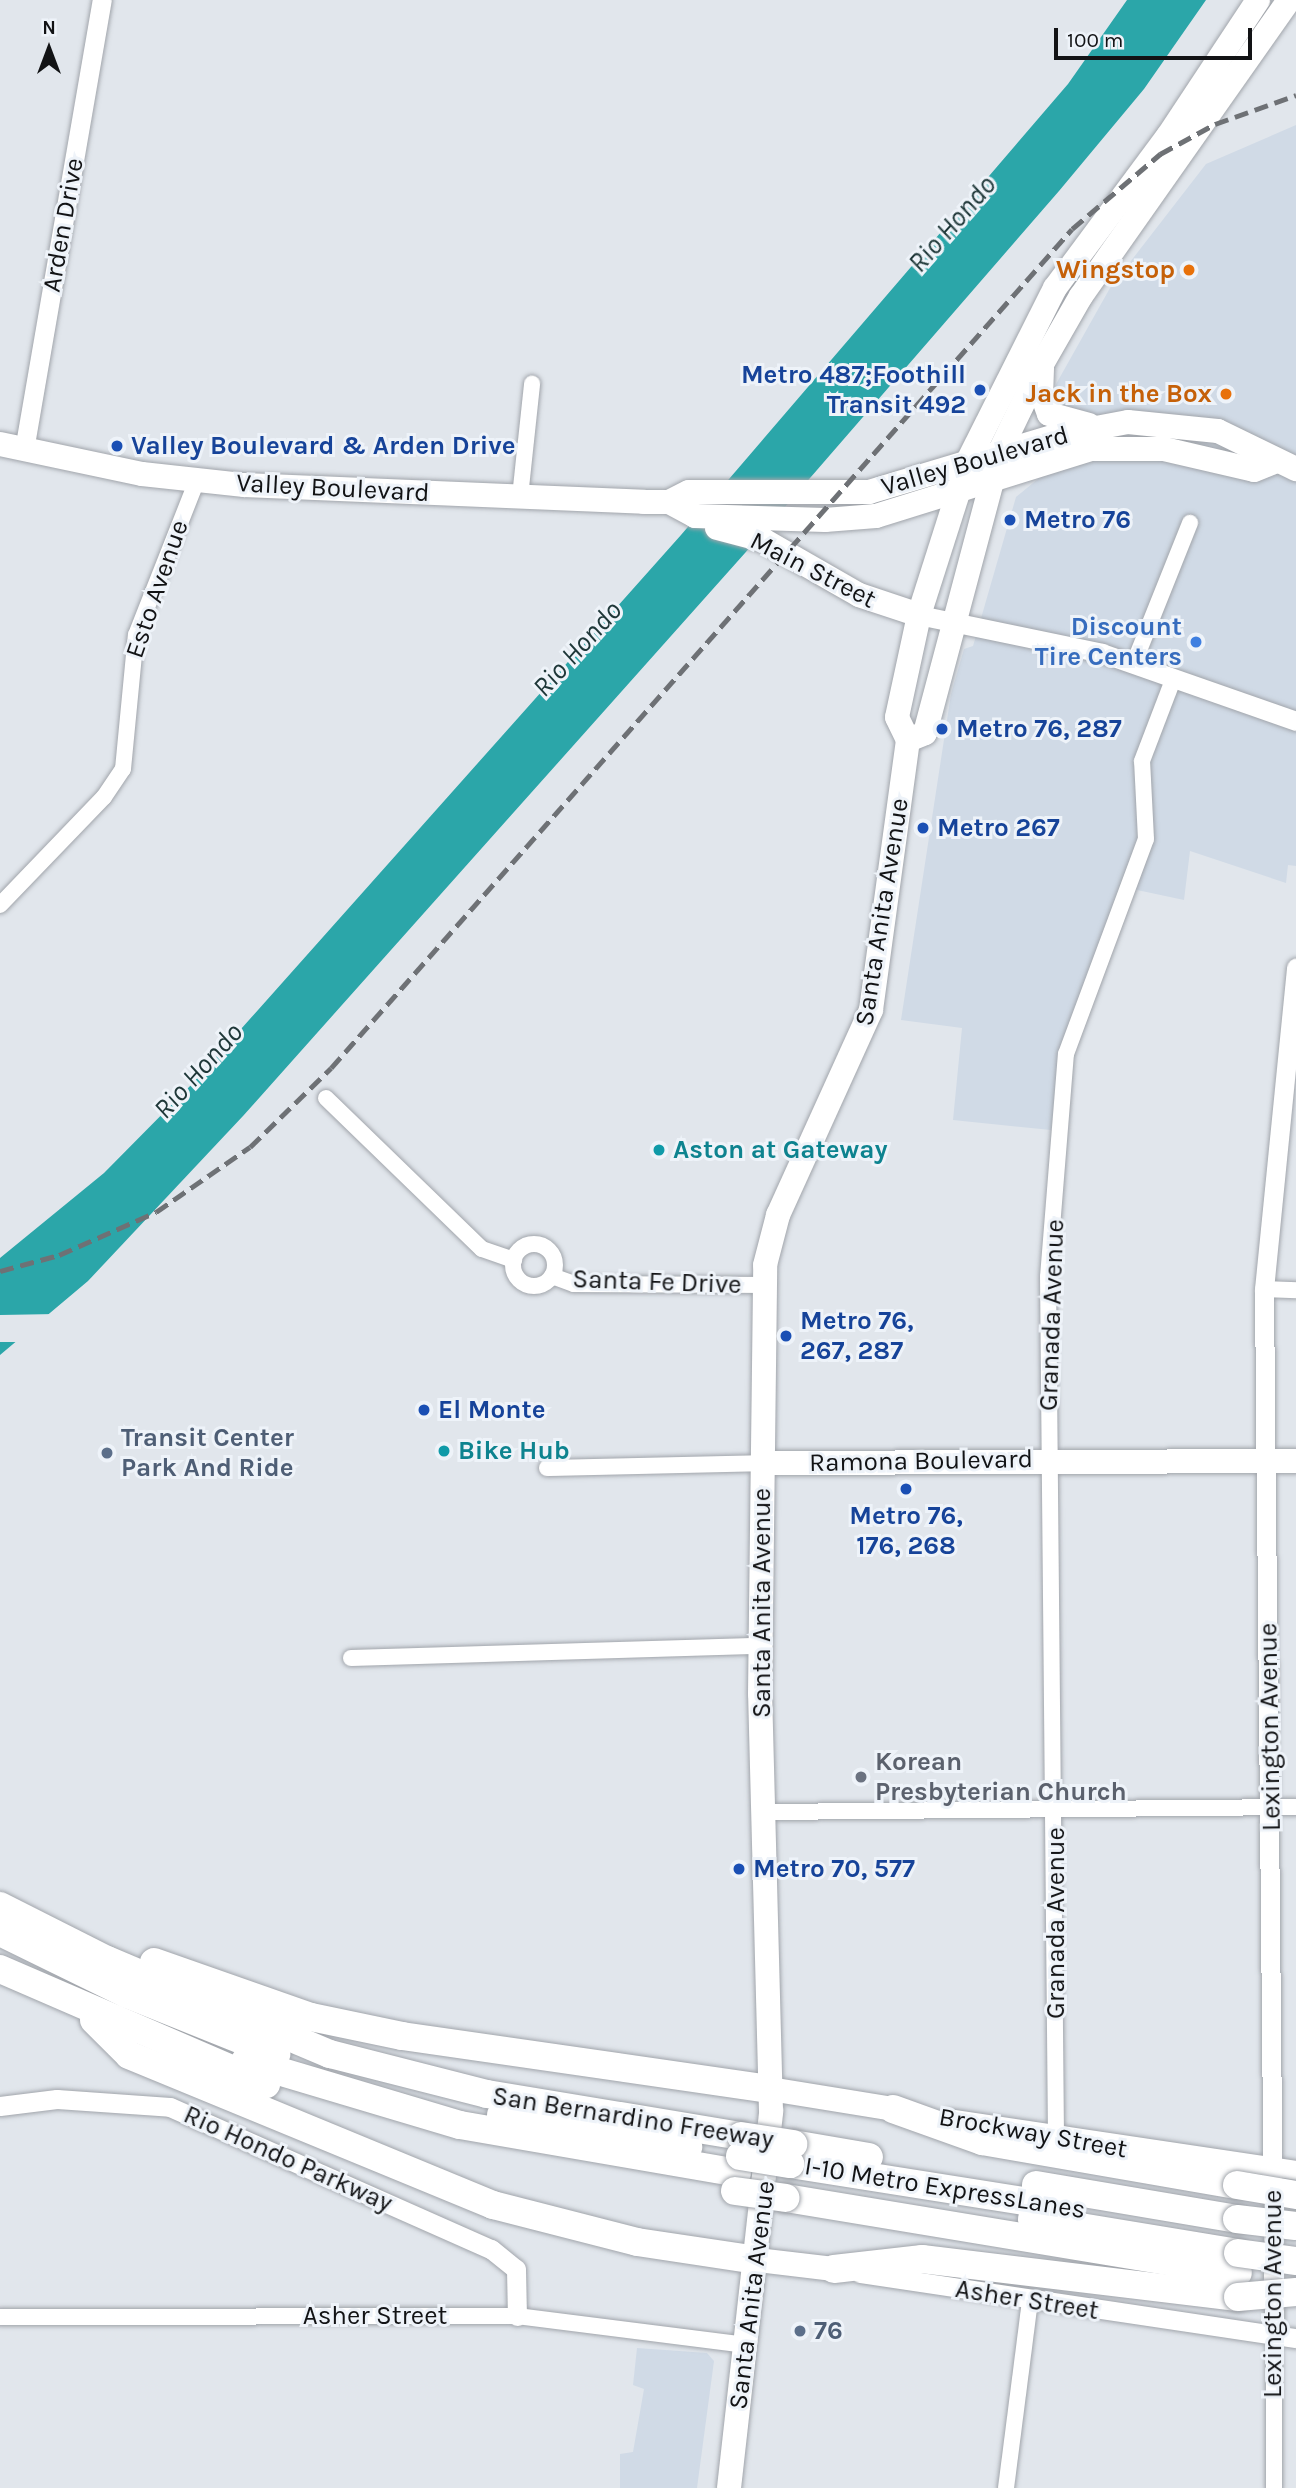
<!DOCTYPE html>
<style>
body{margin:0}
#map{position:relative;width:1296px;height:2488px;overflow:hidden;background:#e1e6ec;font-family:Karla,sans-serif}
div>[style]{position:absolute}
.built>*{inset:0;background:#d0dae6}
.water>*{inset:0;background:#2ba6a9}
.pier>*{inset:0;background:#e1e6ec}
.roads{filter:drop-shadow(0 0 2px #a1a5ab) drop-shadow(0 0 2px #a1a5ab)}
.minor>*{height:16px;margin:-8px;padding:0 8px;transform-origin:8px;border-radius:8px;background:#fff}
.minor>.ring{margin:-8px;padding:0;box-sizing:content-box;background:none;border:16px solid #fff;border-radius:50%}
.tertiary>*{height:19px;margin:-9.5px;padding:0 9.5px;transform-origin:9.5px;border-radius:9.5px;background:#fff}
.primary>*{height:24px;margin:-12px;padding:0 12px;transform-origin:12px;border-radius:12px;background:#fff}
.motorway>*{height:28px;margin:-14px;padding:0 14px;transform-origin:14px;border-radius:14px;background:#fff}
.rail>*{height:4.5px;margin-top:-2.25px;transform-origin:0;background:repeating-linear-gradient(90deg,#6e7175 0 14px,transparent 0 21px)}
.bridges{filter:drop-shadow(0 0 2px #a1a5ab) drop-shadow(0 0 2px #a1a5ab)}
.motorway-bridge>*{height:28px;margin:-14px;padding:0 14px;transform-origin:14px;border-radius:14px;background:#fff}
.dots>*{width:19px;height:19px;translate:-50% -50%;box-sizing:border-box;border:4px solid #eef3f9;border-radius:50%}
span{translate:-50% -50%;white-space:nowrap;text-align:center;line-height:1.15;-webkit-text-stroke:6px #eef3f9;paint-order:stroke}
.street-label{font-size:26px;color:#121315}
.food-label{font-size:26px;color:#c56008;font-weight:700}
.right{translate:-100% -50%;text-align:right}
.transit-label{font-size:26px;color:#164399;font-weight:700}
.left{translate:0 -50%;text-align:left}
.shop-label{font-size:26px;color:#366cbe;font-weight:700}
.culture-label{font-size:26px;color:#0d838f;font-weight:700}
.service-label{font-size:26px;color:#4e5e75;font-weight:700}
.worship-label{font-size:26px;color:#5b616d;font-weight:700}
.water-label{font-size:28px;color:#1e3738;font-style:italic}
.north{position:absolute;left:14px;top:14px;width:70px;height:70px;-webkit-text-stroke:5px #eef3f9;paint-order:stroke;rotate:0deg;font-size:19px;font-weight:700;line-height:28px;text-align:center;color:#121315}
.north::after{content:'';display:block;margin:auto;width:24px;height:32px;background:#121315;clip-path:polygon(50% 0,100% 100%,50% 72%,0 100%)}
.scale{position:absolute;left:1054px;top:28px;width:198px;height:32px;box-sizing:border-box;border:4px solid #121315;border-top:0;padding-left:9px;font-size:21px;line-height:24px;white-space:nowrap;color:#121315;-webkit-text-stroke:5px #eef3f9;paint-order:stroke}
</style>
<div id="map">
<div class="built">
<div style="clip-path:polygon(1296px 125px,1296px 866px,1288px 865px,1286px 883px,1190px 851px,1184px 900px,1123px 887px,1063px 1043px,1051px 1130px,953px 1120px,962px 1028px,901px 1020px,951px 694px,964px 649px,973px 646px,1016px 497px,1038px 479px,1059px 403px,1055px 386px,1110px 288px,1206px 164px)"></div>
<div style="clip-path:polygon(637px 2348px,707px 2353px,714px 2361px,697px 2488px,620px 2488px,620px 2454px,633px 2452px,644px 2389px,633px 2385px)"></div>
</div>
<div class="water">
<div style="clip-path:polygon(1127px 0,1206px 0,1144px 89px,1059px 191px,745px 553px,243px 1116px,88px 1281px,0 1355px,0 1258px,104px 1173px,192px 1084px,681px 535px,1068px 84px)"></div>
</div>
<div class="pier">
<div style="clip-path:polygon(56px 1314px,24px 1342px,0 1342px,0 1315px)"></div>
</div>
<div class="roads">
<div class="minor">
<div style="left:520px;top:497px;width:114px;rotate:-83.9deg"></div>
<div style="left:1134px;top:663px;width:151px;rotate:-68.2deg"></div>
<div style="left:0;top:905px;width:150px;rotate:-46.1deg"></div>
<div style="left:104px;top:797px;width:34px;rotate:-56deg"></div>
<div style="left:123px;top:769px;width:135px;rotate:-84.5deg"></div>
<div style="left:136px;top:635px;width:167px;rotate:-68.5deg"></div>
<div style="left:326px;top:1098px;width:217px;rotate:44.1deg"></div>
<div style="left:482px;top:1249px;width:34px;rotate:19deg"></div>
<div class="ring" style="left:513px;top:1244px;width:26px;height:26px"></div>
<div style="left:552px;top:1276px;width:23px;rotate:20deg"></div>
<div style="left:574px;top:1284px;width:189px;rotate:0.3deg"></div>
<div style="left:1264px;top:1289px;width:32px;rotate:2deg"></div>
<div style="left:547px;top:1468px;width:215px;rotate:-1.3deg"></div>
<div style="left:351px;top:1658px;width:410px;rotate:-1.7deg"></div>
<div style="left:766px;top:1812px;width:530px;rotate:-0.54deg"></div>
<div style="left:1056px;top:2138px;width:861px;rotate:-90.53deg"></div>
<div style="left:1048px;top:1277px;width:224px;rotate:-85.4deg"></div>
<div style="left:1066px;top:1054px;width:229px;rotate:-69.6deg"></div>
<div style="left:1146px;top:839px;width:78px;rotate:-92.9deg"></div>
<div style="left:1142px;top:761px;width:87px;rotate:-69.1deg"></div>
<div style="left:0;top:2317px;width:517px;rotate:-0.11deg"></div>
<div style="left:517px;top:2316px;width:233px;rotate:7.2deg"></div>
<div style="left:1274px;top:2335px;width:153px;rotate:90deg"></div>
<div style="left:1006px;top:2488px;width:189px;rotate:-82.7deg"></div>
</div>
<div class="tertiary">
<div style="left:24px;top:450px;width:457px;rotate:-80.2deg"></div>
<div style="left:919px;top:615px;width:187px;rotate:11.7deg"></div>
<div style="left:1102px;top:653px;width:206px;rotate:19.3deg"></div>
<div style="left:0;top:2106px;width:57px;rotate:-7deg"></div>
<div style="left:57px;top:2099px;width:113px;rotate:4deg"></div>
<div style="left:170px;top:2107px;width:351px;rotate:23.9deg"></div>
<div style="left:491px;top:2249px;width:32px;rotate:39deg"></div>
<div style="left:516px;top:2269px;width:47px;rotate:88.8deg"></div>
<div style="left:948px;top:2118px;width:352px;rotate:8.5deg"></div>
<div style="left:860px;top:2273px;width:441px;rotate:8.5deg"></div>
<div style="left:1274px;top:2335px;width:1046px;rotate:-90.55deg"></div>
<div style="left:1264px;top:1289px;width:323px;rotate:-84.3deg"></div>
</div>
<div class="primary">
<div style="left:1042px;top:368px;width:24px;rotate:92deg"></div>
<div style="left:1041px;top:392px;width:23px;rotate:70deg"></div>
<div style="left:1049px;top:414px;width:41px;rotate:15.4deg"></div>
<div style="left:0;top:444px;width:145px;rotate:11.9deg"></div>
<div style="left:142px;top:474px;width:103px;rotate:6.2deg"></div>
<div style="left:244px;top:485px;width:400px;rotate:2.4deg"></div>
<div style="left:644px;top:502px;width:25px"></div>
<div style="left:669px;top:502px;width:22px;rotate:-27deg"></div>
<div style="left:689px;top:492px;width:180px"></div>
<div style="left:869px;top:492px;width:198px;rotate:-16.7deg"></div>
<div style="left:1059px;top:435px;width:70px;rotate:-10.7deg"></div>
<div style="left:1128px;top:422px;width:90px;rotate:5.7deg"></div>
<div style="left:1218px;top:431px;width:87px;rotate:26deg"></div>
<div style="left:669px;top:502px;width:30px;rotate:28deg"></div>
<div style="left:695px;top:516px;width:130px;rotate:1.8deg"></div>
<div style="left:825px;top:520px;width:51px;rotate:-4.5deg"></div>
<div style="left:876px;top:516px;width:225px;rotate:-17.3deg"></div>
<div style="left:1091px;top:449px;width:73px"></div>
<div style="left:1164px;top:449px;width:92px;rotate:13.1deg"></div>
<div style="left:1254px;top:470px;width:24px;rotate:-22deg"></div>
<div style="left:717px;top:528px;width:48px;rotate:14.6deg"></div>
<div style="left:763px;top:540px;width:111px;rotate:29.8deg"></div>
<div style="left:859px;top:595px;width:63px;rotate:18.4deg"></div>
<div style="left:908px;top:740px;width:18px;rotate:-22deg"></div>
<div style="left:925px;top:733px;width:292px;rotate:-75.1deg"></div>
<div style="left:1000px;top:451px;width:97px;rotate:-64.2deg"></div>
<div style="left:1042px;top:364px;width:78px;rotate:-60.2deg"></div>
<div style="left:1081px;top:296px;width:362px;rotate:-54.9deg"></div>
<div style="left:762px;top:1463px;width:534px;rotate:-0.21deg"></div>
<div style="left:770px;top:2089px;width:125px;rotate:9.2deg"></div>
<div style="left:758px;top:2260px;width:77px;rotate:6.8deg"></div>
<div style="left:729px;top:2488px;width:379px;rotate:-83.6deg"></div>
<div style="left:771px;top:2111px;width:417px;rotate:-91.5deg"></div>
<div style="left:760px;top:1694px;width:429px;rotate:-89.3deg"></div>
<div style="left:765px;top:1265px;width:52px;rotate:-75.4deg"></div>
<div style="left:778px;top:1215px;width:225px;rotate:-65.6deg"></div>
<div style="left:871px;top:1010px;width:273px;rotate:-82.2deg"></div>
<div style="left:908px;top:740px;width:25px;rotate:-116deg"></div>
<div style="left:897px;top:717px;width:104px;rotate:-77.8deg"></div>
<div style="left:919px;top:615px;width:162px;rotate:-72.3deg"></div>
<div style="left:968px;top:461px;width:194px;rotate:-63.3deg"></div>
<div style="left:1055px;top:288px;width:189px;rotate:-53.4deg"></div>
<div style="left:1168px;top:136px;width:163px;rotate:-56.5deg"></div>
</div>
<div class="motorway">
<div style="left:0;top:1906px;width:120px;rotate:26.8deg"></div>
<div style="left:107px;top:1960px;width:242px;rotate:22.9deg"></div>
<div style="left:330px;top:2054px;width:162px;rotate:14.3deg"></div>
<div style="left:487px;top:2094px;width:257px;rotate:9.4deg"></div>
<div style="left:0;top:1932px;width:141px;rotate:26deg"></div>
<div style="left:127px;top:1994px;width:161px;rotate:21.9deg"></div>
<div style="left:154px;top:1962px;width:166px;rotate:19.3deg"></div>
<div style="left:311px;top:2017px;width:93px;rotate:11.8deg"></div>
<div style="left:402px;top:2036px;width:372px;rotate:8.2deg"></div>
<div style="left:0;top:1969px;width:290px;rotate:23.4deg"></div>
<div style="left:94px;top:2020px;width:49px;rotate:45deg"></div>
<div style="left:129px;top:2055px;width:394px;rotate:22.4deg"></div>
<div style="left:493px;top:2205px;width:149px;rotate:14.4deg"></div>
<div style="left:637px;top:2242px;width:122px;rotate:8.5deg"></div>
<div style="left:245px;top:2061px;width:224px;rotate:16.6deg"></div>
<div style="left:460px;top:2125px;width:281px;rotate:9.8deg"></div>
<div style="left:893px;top:2109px;width:95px;rotate:19.8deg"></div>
<div style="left:982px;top:2141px;width:259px;rotate:9.8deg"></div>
<div style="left:501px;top:2115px;width:190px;rotate:9.7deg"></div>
<div style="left:793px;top:2144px;width:77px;rotate:9.7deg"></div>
<div style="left:790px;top:2164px;width:275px;rotate:9deg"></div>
<div style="left:1036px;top:2185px;width:204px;rotate:9.6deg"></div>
<div style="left:786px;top:2198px;width:458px;rotate:9.4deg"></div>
<div style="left:1032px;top:2219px;width:209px;rotate:9.4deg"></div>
<div style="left:834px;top:2269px;width:89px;rotate:-6.5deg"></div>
<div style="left:922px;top:2259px;width:318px;rotate:6.9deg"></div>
</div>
</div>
<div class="rail">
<div style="left:0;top:1271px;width:61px;rotate:-15.2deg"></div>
<div style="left:59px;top:1255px;width:106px;rotate:-23.9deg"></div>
<div style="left:156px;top:1212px;width:114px;rotate:-34.7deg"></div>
<div style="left:250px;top:1147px;width:113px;rotate:-44.3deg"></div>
<div style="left:331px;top:1068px;width:1119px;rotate:-48.55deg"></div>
<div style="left:1072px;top:229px;width:116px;rotate:-40.4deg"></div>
<div style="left:1160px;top:154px;width:63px;rotate:-28.6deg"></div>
<div style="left:1215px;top:124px;width:86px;rotate:-19.7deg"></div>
</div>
<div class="bridges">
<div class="motorway-bridge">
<div style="left:741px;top:2136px;width:53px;rotate:8.7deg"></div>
<div style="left:740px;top:2156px;width:51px;rotate:9.1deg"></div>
<div style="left:1237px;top:2185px;width:60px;rotate:9.6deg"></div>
<div style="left:735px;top:2191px;width:51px;rotate:7.8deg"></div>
<div style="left:1237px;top:2219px;width:59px;rotate:6.8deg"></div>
<div style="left:1238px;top:2253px;width:59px;rotate:7.9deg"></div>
<div style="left:1238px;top:2297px;width:58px;rotate:-4.9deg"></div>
</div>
</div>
<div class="dots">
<div style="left:1189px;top:270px;background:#e8710a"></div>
<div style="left:980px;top:390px;background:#1a4fb4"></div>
<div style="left:1226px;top:394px;background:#e8710a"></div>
<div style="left:117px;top:446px;background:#1a4fb4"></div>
<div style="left:1010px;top:520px;background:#1a4fb4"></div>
<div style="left:1196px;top:642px;background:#3f7fe0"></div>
<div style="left:942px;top:729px;background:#1a4fb4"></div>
<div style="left:923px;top:828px;background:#1a4fb4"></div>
<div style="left:659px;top:1150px;background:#0f9aa8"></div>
<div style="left:786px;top:1336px;background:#1a4fb4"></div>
<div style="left:424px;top:1410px;background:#1a4fb4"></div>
<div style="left:444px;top:1451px;background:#0f9aa8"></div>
<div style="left:107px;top:1453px;background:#5c6f8a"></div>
<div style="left:906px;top:1489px;background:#1a4fb4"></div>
<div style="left:861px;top:1777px;background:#6b7280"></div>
<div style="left:739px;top:1869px;background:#1a4fb4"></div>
<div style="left:800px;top:2331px;background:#5c6f8a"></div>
</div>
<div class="street-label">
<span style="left:63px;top:225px;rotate:-80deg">Arden Drive</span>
<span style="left:975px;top:461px;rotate:-16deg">Valley Boulevard</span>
<span style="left:333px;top:488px;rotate:3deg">Valley Boulevard</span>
<span style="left:813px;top:570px;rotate:27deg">Main Street</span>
<span style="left:157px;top:589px;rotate:-71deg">Esto Avenue</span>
<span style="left:882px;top:912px;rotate:-81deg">Santa Anita Avenue</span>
<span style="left:657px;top:1282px;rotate:2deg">Santa Fe Drive</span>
<span style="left:1052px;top:1315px;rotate:-88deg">Granada Avenue</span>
<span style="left:921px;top:1461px;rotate:-1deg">Ramona Boulevard</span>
<span style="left:762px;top:1603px;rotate:-90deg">Santa Anita Avenue</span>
<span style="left:1270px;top:1727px;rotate:-91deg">Lexington Avenue</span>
<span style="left:1056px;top:1923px;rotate:-90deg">Granada Avenue</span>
<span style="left:633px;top:2118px;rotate:9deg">San Bernardino Freeway</span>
<span style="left:1033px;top:2133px;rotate:10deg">Brockway Street</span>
<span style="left:288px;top:2159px;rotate:24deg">Rio Hondo Parkway</span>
<span style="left:945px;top:2188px;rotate:9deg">I-10 Metro ExpressLanes</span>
<span style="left:1273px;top:2294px;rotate:-90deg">Lexington Avenue</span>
<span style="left:752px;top:2295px;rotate:-83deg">Santa Anita Avenue</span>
<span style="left:1027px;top:2300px;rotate:9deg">Asher Street</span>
<span style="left:375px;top:2316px">Asher Street</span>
</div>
<div class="food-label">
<span class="right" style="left:1175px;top:270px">Wingstop</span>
<span class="right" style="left:1212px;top:394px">Jack in the Box</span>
</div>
<div class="transit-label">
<span class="right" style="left:966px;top:390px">Metro 487;Foothill<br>Transit 492</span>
<span class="left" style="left:131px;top:446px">Valley Boulevard &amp; Arden Drive</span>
<span class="left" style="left:1024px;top:520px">Metro 76</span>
<span class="left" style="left:956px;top:729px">Metro 76, 287</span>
<span class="left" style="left:937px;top:828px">Metro 267</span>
<span class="left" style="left:800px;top:1336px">Metro 76,<br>267, 287</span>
<span class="left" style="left:438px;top:1410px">El Monte</span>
<span style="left:906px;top:1531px">Metro 76,<br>176, 268</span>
<span class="left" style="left:753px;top:1869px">Metro 70, 577</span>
</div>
<div class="shop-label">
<span class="right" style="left:1182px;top:642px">Discount<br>Tire Centers</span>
</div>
<div class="culture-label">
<span class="left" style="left:673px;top:1150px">Aston at Gateway</span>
<span class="left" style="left:458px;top:1451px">Bike Hub</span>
</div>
<div class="service-label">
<span class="left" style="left:121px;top:1453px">Transit Center<br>Park And Ride</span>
<span class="left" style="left:814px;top:2331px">76</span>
</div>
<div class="worship-label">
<span class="left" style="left:875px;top:1777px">Korean<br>Presbyterian Church</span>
</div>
<div class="water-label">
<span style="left:952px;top:224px;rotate:-49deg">Rio Hondo</span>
<span style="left:577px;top:649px;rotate:-48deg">Rio Hondo</span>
<span style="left:198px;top:1071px;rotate:-48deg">Rio Hondo</span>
</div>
<div class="north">N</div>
<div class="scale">100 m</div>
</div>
